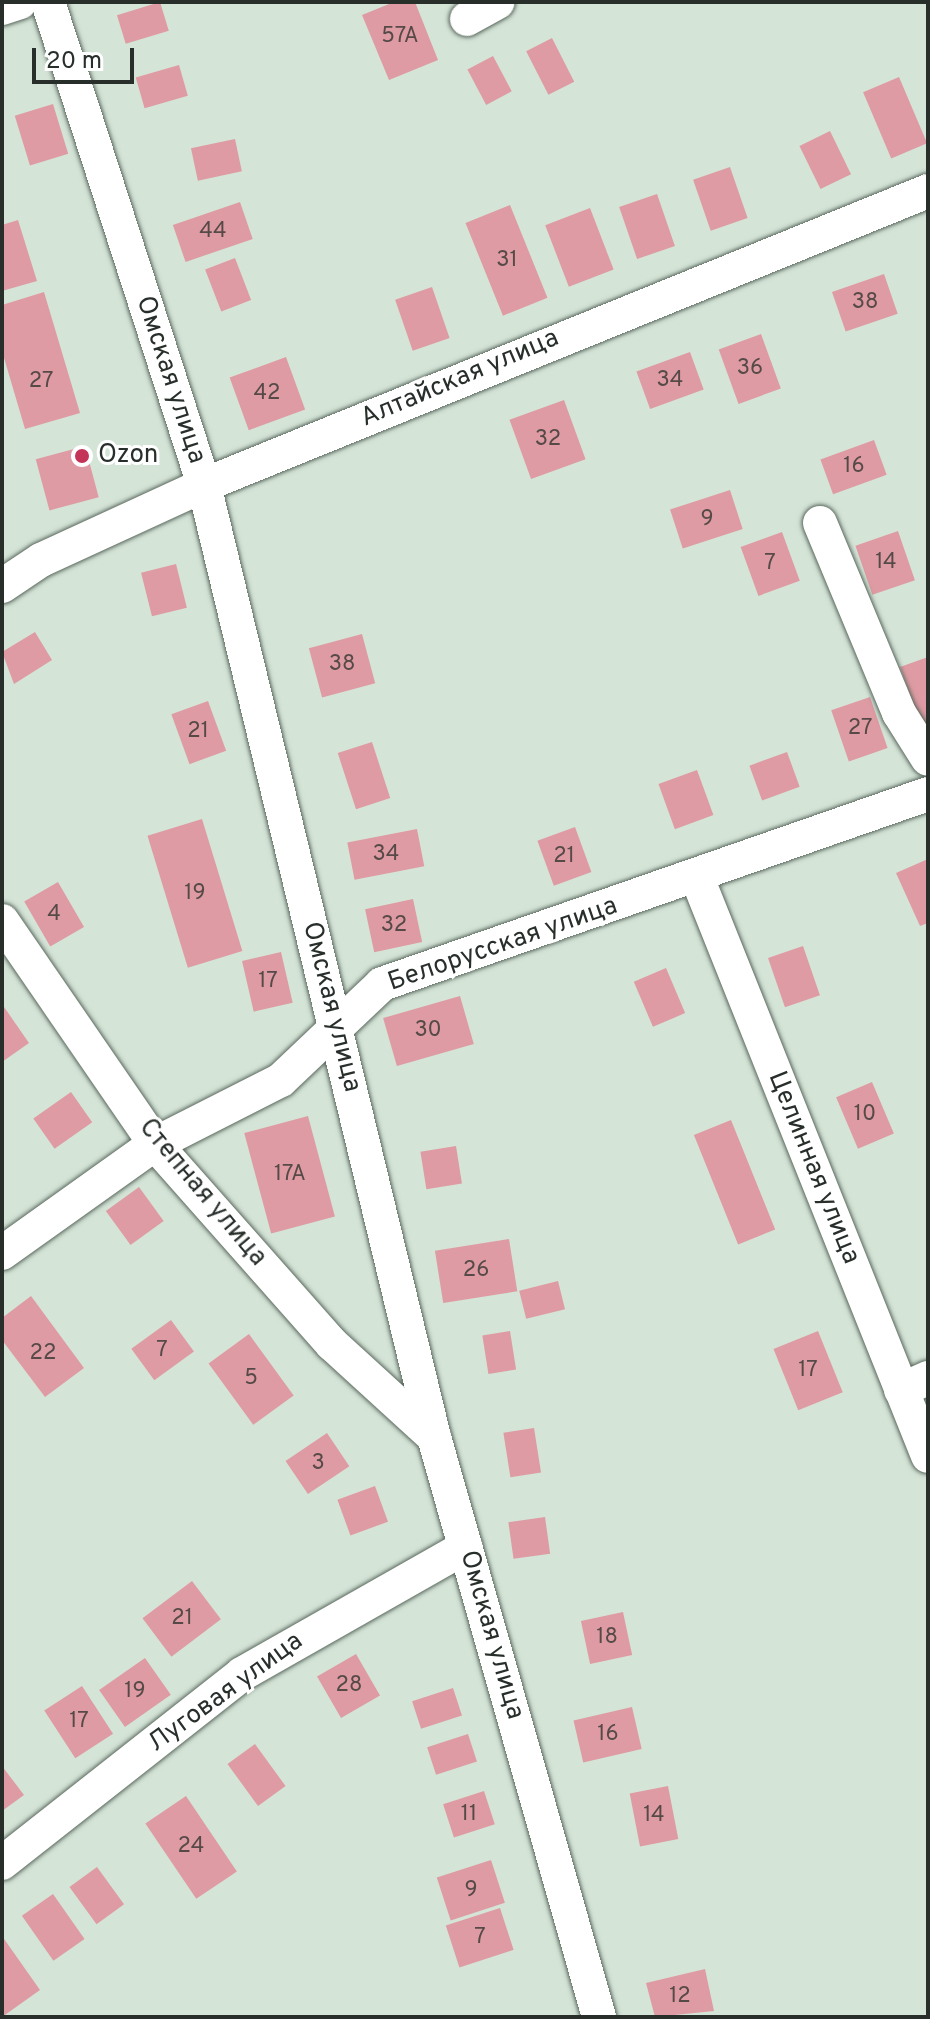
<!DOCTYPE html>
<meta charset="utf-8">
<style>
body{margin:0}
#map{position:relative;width:930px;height:2019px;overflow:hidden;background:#d4e4d7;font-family:Overpass,sans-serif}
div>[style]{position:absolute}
.building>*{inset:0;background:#df9ba3;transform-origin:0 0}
.roads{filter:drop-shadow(0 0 2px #5a685d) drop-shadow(0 0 2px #5a685d)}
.minor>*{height:34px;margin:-17px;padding:0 17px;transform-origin:17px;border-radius:17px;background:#fff}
.dots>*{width:22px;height:22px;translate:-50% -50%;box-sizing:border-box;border:4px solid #fff;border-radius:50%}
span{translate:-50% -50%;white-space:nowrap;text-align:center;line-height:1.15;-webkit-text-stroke:6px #fff;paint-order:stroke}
.number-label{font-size:22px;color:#564a48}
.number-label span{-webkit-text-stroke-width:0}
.street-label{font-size:26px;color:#282f2a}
.poi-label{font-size:26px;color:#282f2a}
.left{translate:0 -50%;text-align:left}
.frame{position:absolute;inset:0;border:4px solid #282f2a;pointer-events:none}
.scale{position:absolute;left:32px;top:48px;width:102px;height:36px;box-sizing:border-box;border:4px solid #282f2a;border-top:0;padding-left:10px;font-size:24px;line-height:28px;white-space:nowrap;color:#282f2a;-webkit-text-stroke:6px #fff;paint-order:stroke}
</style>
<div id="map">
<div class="building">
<div style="left:160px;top:2px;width:30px;height:45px;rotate:73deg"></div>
<div style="clip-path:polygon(394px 2px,415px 2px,438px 60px,389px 80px,362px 15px)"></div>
<div style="left:552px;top:38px;width:49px;height:29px;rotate:63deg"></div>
<div style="left:493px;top:56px;width:40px;height:29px;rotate:62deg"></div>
<div style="left:179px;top:65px;width:32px;height:45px;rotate:74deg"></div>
<div style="left:899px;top:77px;width:72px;height:39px;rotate:67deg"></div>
<div style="left:53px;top:104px;width:52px;height:40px;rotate:73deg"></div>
<div style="left:830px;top:131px;width:48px;height:34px;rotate:64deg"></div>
<div style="left:235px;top:139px;width:33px;height:45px;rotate:78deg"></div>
<div style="left:730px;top:167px;width:54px;height:39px;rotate:71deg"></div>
<div style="left:657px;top:194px;width:55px;height:40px;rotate:71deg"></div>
<div style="left:240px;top:202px;width:39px;height:71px;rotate:71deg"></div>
<div style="left:510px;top:205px;width:100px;height:48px;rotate:68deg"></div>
<div style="left:590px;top:208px;width:66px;height:48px;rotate:69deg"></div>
<div style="clip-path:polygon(18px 220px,37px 281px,2px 291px,2px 225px)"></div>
<div style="left:235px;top:258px;width:45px;height:32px;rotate:69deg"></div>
<div style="left:884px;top:274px;width:42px;height:55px;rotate:71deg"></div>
<div style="left:432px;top:287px;width:54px;height:39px;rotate:71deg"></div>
<div style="clip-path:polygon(44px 292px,80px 413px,25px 429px,2px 351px,2px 305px)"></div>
<div style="left:761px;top:334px;width:58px;height:45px;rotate:70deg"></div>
<div style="left:690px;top:352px;width:40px;height:57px;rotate:70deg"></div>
<div style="left:286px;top:357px;width:56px;height:60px;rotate:70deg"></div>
<div style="left:564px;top:400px;width:63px;height:58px;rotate:70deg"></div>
<div style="left:874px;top:440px;width:37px;height:57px;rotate:70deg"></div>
<div style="left:85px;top:446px;width:53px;height:51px;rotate:75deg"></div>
<div style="left:730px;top:490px;width:41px;height:63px;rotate:72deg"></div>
<div style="left:898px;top:531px;width:52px;height:45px;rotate:71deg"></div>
<div style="left:782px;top:532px;width:52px;height:44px;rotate:70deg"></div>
<div style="left:176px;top:564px;width:45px;height:36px;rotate:76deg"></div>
<div style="clip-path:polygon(35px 632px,52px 660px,14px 684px,2px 652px)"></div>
<div style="left:362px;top:634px;width:51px;height:55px;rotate:75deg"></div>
<div style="clip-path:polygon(928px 657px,928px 735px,925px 736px,900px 667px)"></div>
<div style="left:870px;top:697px;width:54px;height:41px;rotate:71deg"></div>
<div style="left:208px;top:701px;width:53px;height:39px;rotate:70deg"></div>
<div style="left:372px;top:742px;width:59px;height:36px;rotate:72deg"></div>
<div style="left:787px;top:752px;width:37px;height:40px;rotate:70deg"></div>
<div style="left:697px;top:770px;width:48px;height:41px;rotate:70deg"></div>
<div style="left:202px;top:819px;width:138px;height:57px;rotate:73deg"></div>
<div style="left:575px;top:827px;width:48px;height:40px;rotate:70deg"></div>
<div style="left:417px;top:829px;width:38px;height:71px;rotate:79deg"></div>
<div style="clip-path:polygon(928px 859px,928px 923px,920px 926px,896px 873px)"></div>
<div style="left:58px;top:882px;width:52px;height:39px;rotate:60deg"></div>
<div style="left:413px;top:899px;width:44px;height:49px;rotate:78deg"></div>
<div style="left:803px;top:946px;width:52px;height:37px;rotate:71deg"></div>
<div style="left:281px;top:952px;width:52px;height:40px;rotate:77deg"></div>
<div style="left:666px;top:968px;width:49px;height:35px;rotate:67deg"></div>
<div style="left:460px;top:996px;width:50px;height:80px;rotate:74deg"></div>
<div style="clip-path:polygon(2px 1004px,29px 1043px,2px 1062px)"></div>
<div style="left:872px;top:1082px;width:56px;height:39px;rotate:67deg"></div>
<div style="left:71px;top:1092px;width:37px;height:46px;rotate:55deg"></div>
<div style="left:308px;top:1116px;width:104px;height:66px;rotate:75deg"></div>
<div style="left:731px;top:1120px;width:118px;height:40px;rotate:68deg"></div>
<div style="left:456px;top:1146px;width:38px;height:36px;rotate:81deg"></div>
<div style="left:139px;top:1187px;width:42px;height:41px;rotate:54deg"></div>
<div style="left:509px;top:1239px;width:53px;height:75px;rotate:81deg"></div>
<div style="left:558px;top:1281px;width:29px;height:40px;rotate:76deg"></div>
<div style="clip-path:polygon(31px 1296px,84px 1368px,45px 1397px,2px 1340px,2px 1318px)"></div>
<div style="left:171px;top:1320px;width:39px;height:49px;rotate:54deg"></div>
<div style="left:510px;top:1331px;width:39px;height:28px;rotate:81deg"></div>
<div style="left:818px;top:1331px;width:66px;height:48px;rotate:68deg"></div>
<div style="left:249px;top:1334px;width:76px;height:50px;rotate:54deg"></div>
<div style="left:534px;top:1428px;width:45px;height:31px;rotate:81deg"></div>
<div style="left:327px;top:1433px;width:40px;height:50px;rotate:56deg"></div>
<div style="left:375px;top:1486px;width:38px;height:40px;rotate:70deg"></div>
<div style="left:545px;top:1517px;width:37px;height:37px;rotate:82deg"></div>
<div style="left:192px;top:1581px;width:48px;height:62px;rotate:53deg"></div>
<div style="left:623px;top:1612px;width:44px;height:43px;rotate:78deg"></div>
<div style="left:356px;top:1654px;width:48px;height:45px;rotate:60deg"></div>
<div style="left:145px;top:1658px;width:45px;height:56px;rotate:55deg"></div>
<div style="left:82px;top:1686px;width:57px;height:45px;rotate:57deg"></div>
<div style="left:453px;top:1688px;width:29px;height:43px;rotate:72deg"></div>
<div style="left:632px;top:1707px;width:43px;height:60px;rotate:77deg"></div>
<div style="left:468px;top:1734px;width:29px;height:43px;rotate:72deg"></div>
<div style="left:255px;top:1744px;width:52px;height:34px;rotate:54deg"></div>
<div style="clip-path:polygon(2px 1766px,24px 1795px,2px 1811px)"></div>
<div style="left:668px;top:1786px;width:54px;height:39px;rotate:79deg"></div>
<div style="left:484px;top:1791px;width:35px;height:43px;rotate:72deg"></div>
<div style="left:186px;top:1796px;width:91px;height:49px;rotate:56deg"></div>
<div style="left:491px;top:1860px;width:45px;height:57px;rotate:72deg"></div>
<div style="left:97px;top:1867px;width:46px;height:34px;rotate:54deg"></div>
<div style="left:53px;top:1894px;width:55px;height:38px;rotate:55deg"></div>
<div style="left:500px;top:1908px;width:44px;height:57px;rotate:72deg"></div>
<div style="clip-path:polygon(2px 1936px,40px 1990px,2px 2017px)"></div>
<div style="clip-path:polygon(705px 1969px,714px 2011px,655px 2017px,646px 1983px)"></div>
</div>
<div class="roads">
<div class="minor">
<div style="left:48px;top:2px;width:508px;rotate:72.1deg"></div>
<div style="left:204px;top:485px;width:979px;rotate:76.42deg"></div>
<div style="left:434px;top:1437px;width:603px;rotate:74.12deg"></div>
<div style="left:2px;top:8px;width:19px;rotate:-18deg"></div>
<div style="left:467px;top:19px;width:35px;rotate:-29deg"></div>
<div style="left:820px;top:523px;width:206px;rotate:67.4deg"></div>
<div style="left:899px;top:713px;width:54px;rotate:57.8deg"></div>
<div style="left:2px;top:586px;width:47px;rotate:-33.7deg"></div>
<div style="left:41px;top:560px;width:179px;rotate:-24.7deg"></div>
<div style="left:204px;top:485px;width:781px;rotate:-22.1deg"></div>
<div style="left:698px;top:880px;width:620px;rotate:68.23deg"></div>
<div style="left:2px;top:921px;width:270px;rotate:55.5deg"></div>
<div style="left:155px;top:1144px;width:267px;rotate:48.5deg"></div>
<div style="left:332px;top:1344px;width:138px;rotate:42.4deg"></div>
<div style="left:2px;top:1253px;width:188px;rotate:-35.5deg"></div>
<div style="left:155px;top:1144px;width:141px;rotate:-26.9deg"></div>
<div style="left:281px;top:1080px;width:139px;rotate:-43.5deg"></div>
<div style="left:382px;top:984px;width:578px;rotate:-19.19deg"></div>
<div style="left:901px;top:1390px;width:30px;rotate:-24deg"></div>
<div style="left:2px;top:1863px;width:305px;rotate:-38.2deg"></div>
<div style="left:242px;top:1674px;width:257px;rotate:-29.6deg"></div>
</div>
</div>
<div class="dots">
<div style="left:82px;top:456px;background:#c43456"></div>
</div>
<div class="number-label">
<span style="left:400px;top:37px">57А</span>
<span style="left:213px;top:232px">44</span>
<span style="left:507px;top:261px">31</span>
<span style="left:865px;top:303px">38</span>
<span style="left:750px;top:369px">36</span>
<span style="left:670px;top:381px">34</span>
<span style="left:41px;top:382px">27</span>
<span style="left:267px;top:394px">42</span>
<span style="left:548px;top:440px">32</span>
<span style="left:854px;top:467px">16</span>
<span style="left:707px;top:520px">9</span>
<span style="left:886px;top:563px">14</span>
<span style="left:770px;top:564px">7</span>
<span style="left:342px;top:665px">38</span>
<span style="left:860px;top:729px">27</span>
<span style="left:198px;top:732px">21</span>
<span style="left:386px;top:855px">34</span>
<span style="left:564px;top:857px">21</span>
<span style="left:195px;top:894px">19</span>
<span style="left:54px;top:915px">4</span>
<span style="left:394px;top:926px">32</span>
<span style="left:268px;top:982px">17</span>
<span style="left:428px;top:1031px">30</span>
<span style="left:865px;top:1115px">10</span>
<span style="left:290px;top:1175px">17А</span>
<span style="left:476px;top:1271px">26</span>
<span style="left:162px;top:1351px">7</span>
<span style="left:43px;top:1354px">22</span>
<span style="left:808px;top:1371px">17</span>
<span style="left:251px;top:1379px">5</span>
<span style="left:318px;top:1464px">3</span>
<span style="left:182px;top:1619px">21</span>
<span style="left:607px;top:1638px">18</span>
<span style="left:349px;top:1686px">28</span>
<span style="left:135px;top:1692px">19</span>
<span style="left:79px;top:1722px">17</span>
<span style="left:608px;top:1735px">16</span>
<span style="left:469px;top:1815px">11</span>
<span style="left:654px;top:1816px">14</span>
<span style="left:191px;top:1847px">24</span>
<span style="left:471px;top:1891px">9</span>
<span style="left:480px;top:1938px">7</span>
<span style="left:680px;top:1997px">12</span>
</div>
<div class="street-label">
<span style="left:460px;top:379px;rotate:-23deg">Алтайская улица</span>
<span style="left:170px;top:380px;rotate:72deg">Омская улица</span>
<span style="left:503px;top:945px;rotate:-19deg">Белорусская улица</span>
<span style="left:331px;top:1007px;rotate:76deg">Омская улица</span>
<span style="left:813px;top:1168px;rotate:68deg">Целинная улица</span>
<span style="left:202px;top:1193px;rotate:50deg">Степная улица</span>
<span style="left:491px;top:1635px;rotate:74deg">Омская улица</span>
<span style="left:226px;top:1693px;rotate:-36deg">Луговая улица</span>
</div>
<div class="poi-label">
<span class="left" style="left:98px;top:456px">Ozon</span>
</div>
<div class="frame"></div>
<div class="scale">20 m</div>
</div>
